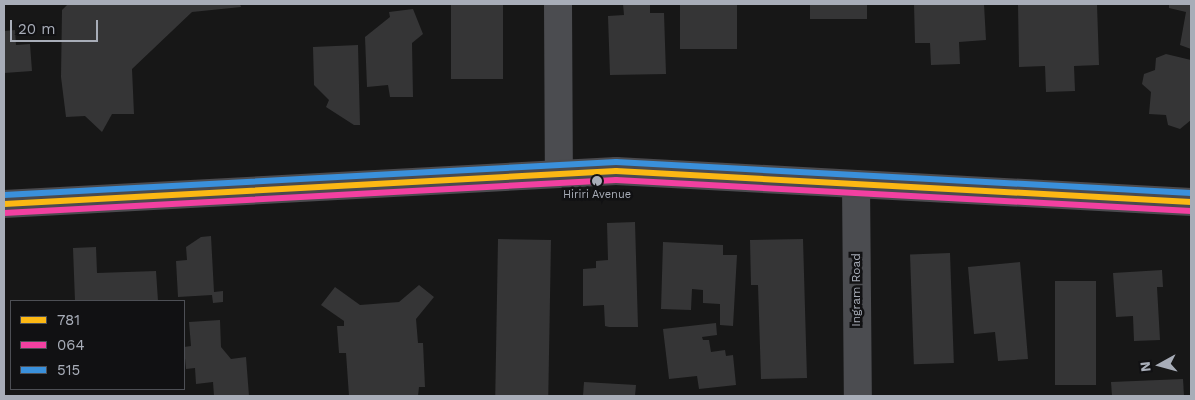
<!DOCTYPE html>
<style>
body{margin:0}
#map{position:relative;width:1195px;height:400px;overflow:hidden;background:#171717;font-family:"Work Sans",sans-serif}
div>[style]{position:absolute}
.building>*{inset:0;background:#353536;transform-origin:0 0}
.street>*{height:28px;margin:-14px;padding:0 14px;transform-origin:14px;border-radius:14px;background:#4b4c50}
.secondary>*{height:28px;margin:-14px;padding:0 14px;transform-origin:14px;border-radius:14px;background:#4a4a4e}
.bus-1>*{height:6px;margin:-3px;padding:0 3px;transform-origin:3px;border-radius:3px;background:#fcb814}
.bus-2>*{height:6px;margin:-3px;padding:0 3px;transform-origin:3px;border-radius:3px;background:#f240a1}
.bus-3>*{height:6px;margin:-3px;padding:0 3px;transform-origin:3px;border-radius:3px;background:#3a90db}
.dots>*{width:14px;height:14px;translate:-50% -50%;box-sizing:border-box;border:2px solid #111113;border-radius:50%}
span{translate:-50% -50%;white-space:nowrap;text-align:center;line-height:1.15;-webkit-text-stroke:5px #111113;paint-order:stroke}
.bus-label{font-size:11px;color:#a8adb8}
.street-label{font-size:12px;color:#a8adb8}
.frame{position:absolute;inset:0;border:5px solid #a8adb8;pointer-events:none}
.legend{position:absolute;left:10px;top:300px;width:175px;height:90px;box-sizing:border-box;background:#111113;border:1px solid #4d4f55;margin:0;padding:6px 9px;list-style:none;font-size:15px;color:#a8adb8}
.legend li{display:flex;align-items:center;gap:10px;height:25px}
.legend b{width:25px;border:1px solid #4d4f55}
.north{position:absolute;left:1135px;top:340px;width:50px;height:50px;-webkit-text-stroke:4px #111113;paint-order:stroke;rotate:263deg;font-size:14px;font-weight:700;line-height:20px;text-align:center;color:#a8adb8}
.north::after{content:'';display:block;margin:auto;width:18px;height:22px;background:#a8adb8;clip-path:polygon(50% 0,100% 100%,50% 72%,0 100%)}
.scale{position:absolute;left:10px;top:20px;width:88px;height:22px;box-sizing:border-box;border:2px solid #a8adb8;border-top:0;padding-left:6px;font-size:15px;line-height:18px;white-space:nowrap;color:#a8adb8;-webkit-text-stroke:4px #111113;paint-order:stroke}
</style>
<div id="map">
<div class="building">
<div style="clip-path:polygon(68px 4px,240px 4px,241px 7px,192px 12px,132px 69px,134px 114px,112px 114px,102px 132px,85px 116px,66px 117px,61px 77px,62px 10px)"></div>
<div style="left:451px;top:4px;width:52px;height:75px"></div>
<div style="clip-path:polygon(623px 4px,650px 4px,650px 13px,664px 13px,666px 74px,610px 75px,608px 16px,624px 15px)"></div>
<div style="left:680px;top:4px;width:57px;height:45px"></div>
<div style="left:810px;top:4px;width:57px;height:15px"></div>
<div style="clip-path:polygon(914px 4px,984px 4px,986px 40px,959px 42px,960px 64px,931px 65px,930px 43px,915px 43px)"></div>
<div style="clip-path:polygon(1018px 4px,1097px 4px,1099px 65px,1074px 66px,1075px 91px,1046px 92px,1045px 66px,1019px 67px)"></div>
<div style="clip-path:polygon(1169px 4px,1191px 4px,1191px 49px,1180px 45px,1186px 12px,1169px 8px)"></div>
<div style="clip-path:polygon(413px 9px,423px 34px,412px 43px,413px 97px,390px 97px,388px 85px,367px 87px,365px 37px,390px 17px,389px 12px)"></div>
<div style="clip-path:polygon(15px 30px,16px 45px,30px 44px,32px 71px,4px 73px,4px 31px)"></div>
<div style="clip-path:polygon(358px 45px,360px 125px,354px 125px,326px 107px,329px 100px,314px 85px,313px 47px)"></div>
<div style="clip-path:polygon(1166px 54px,1191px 60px,1191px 120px,1180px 129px,1168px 125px,1166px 115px,1149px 114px,1151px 92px,1142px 84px,1144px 74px,1155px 70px,1156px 58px)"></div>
<div style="clip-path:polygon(635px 222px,638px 327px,609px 327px,605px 326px,604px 305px,583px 306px,583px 269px,596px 268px,596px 261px,608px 260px,607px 223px)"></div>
<div style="clip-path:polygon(211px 236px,214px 292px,223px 291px,223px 302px,213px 303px,212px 295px,178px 297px,176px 261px,187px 260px,186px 247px,201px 237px)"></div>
<div style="left:498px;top:239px;width:53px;height:157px;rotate:1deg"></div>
<div style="clip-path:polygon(803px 239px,807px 378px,761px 379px,758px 285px,751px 285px,750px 240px)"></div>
<div style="clip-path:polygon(663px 242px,723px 245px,723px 255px,737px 255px,733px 326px,720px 325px,720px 304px,703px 303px,703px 290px,692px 289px,691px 310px,661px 309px)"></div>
<div style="clip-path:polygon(96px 247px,97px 273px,156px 271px,158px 301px,75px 301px,73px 248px)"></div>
<div style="left:950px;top:253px;width:110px;height:40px;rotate:88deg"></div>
<div style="clip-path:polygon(1020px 262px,1028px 359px,998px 361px,995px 332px,974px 334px,968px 267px)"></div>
<div style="clip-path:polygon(1162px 270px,1163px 287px,1157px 287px,1160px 340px,1134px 341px,1133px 316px,1116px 317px,1113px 273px)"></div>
<div style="left:1096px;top:281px;width:104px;height:41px;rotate:90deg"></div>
<div style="clip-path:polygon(419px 285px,434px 297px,416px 319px,418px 343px,423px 343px,425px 387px,419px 387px,418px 396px,349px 396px,346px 353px,339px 353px,337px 326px,344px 326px,344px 321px,321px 305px,335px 287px,360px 305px,399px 302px)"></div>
<div style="clip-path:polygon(220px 320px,221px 347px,231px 359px,246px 357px,249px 396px,214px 396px,213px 382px,196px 384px,195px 368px,186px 369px,184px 347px,191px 346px,189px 322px)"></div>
<div style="clip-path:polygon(716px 323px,717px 335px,702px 337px,703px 340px,709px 340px,711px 352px,725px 350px,726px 356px,733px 355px,736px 385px,699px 389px,697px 376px,669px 379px,663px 329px)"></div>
<div style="clip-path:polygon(1183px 379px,1184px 396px,1112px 396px,1111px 382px)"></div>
<div style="clip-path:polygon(584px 382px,636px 385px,635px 396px,583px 396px)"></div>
</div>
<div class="street">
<div style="left:558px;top:4px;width:167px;rotate:89.7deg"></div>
<div style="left:856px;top:184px;width:212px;rotate:89.5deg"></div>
</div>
<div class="secondary">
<div style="left:4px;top:204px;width:613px;rotate:-3.09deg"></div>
<div style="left:616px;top:171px;width:576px;rotate:3.09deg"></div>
</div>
<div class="bus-1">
<div style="left:4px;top:204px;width:613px;rotate:-3.09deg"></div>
<div style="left:616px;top:171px;width:576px;rotate:3.09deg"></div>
</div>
<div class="bus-2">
<div style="left:4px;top:213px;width:613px;rotate:-3.09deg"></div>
<div style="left:616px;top:180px;width:576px;rotate:3.09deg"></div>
</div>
<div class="bus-3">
<div style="left:4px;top:195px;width:613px;rotate:-3.09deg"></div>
<div style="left:616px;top:162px;width:576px;rotate:3.09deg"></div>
</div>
<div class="dots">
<div style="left:597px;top:181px;background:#a8adb8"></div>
</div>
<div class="bus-label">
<span style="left:597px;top:195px">Hiriri Avenue</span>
</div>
<div class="street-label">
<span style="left:857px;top:290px;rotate:-90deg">Ingram Road</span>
</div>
<div class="frame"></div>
<ul class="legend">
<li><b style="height:6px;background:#fcb814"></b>781</li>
<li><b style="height:6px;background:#f240a1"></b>064</li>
<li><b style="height:6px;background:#3a90db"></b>515</li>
</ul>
<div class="north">N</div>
<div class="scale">20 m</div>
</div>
